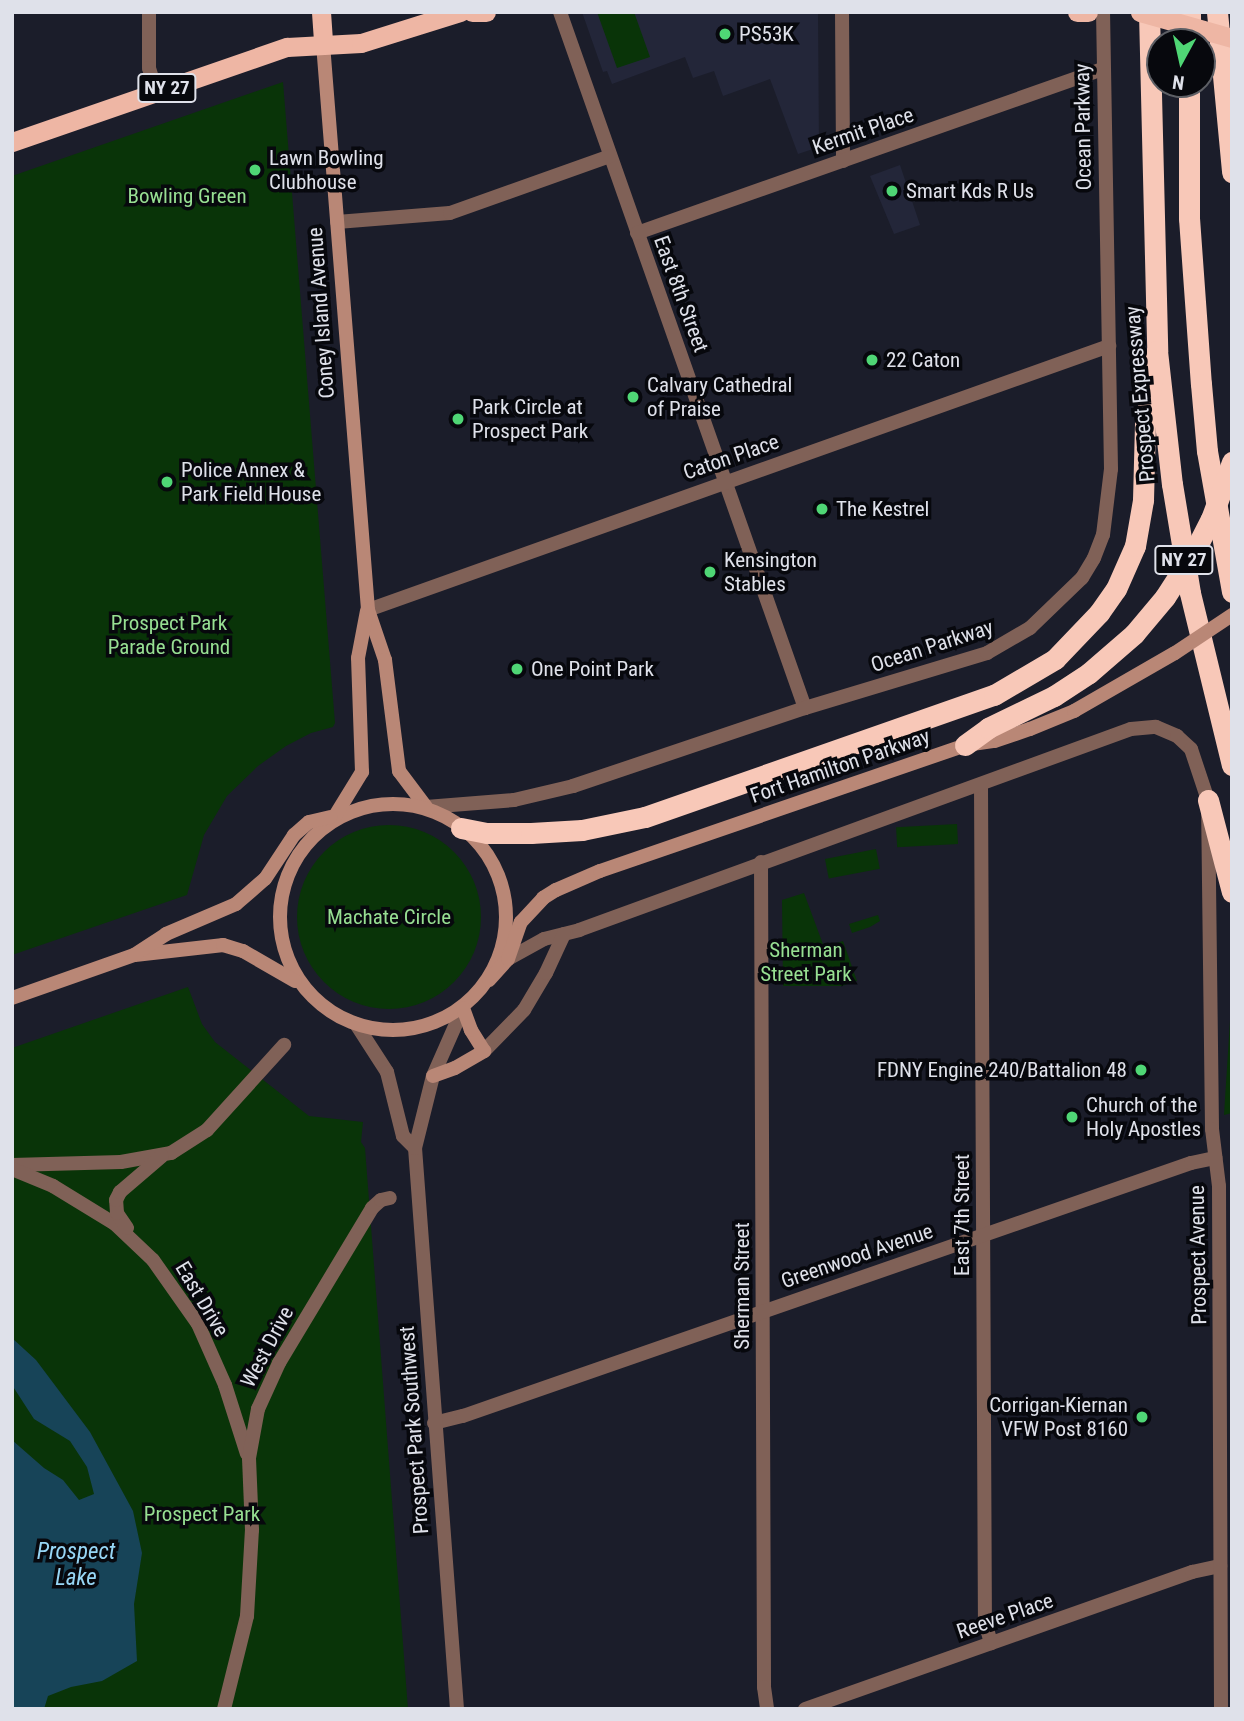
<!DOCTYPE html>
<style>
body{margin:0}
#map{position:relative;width:1244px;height:1721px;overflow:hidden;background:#1b1d2a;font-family:"Roboto Condensed",sans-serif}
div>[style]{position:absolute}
.built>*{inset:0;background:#232639}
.green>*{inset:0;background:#093408;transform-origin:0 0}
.round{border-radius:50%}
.water>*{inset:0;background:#174458}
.pedestrian>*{height:14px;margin:-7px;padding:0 7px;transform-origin:7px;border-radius:7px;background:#806157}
.minor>*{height:14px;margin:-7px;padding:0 7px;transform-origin:7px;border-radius:7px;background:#806157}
.tertiary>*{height:14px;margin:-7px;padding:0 7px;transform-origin:7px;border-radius:7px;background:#806157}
.secondary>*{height:14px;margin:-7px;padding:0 7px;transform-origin:7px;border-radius:7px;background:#b98776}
.secondary>.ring{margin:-7px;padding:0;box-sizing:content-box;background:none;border:14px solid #b98776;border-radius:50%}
.trunk>*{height:19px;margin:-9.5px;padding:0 9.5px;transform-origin:9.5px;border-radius:9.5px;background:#eeb6a4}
.motorway>*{height:21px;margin:-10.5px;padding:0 10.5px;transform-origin:10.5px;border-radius:10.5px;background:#f8c8b8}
.secondary-bridge>*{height:14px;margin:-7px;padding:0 7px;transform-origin:7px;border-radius:7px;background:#b98776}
.trunk-bridge>*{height:19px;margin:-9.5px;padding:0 9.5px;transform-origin:9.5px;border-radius:9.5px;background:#eeb6a4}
.motorway-bridge>*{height:21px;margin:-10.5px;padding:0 10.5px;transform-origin:10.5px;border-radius:10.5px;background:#f8c8b8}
.dots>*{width:19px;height:19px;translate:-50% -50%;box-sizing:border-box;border:4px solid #07080d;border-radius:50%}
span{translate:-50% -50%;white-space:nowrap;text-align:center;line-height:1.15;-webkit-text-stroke:7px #07080d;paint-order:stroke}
.shield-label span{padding:2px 5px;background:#07080d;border:2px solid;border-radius:5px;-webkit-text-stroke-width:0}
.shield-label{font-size:19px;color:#dfe1ea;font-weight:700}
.poi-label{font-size:21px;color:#dfe1ea}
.left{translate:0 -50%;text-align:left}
.right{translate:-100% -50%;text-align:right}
.street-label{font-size:21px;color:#dfe1ea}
.park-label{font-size:21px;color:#97df92}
.water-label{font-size:23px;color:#97d6f5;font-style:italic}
.frame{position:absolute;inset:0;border:14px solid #dfe1ea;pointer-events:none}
.north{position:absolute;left:1146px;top:28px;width:70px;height:70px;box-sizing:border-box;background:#07080d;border:2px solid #5d5f65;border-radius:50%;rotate:188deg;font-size:19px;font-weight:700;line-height:28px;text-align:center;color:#dfe1ea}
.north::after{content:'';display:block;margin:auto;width:24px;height:32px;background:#4fd675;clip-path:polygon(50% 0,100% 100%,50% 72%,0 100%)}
</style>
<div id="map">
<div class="built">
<div style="clip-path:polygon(582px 12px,818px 12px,819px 147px,798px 154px,770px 79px,723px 96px,714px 71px,693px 78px,685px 57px,612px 84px,607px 71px,603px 72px)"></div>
<div style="clip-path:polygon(900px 165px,920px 225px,894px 234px,870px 176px)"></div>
</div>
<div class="green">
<div style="clip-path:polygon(597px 12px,634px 12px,650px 57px,617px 68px)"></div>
<div style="clip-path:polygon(283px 82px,335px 723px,333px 727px,311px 733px,286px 746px,258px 766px,227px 796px,204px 835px,187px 895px,12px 955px,12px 176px)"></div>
<div style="left:957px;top:824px;width:20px;height:61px;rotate:87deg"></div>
<div class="round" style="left:297px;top:825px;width:184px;height:184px"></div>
<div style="left:876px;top:849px;width:20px;height:52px;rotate:79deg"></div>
<div style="clip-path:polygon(804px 893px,824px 947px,843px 941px,857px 981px,842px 986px,783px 986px,782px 900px)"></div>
<div style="clip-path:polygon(878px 915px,880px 921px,870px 927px,852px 933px,849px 924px)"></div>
<div style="clip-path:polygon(188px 987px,202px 1024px,215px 1042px,309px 1116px,363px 1122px,361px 1142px,365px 1148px,408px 1709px,12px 1709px,12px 1048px)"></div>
<div style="clip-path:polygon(1232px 989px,1232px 1113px,1224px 1115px)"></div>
</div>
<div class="water">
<div style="clip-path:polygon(12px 1338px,36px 1360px,90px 1432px,133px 1511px,142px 1553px,134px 1604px,137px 1661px,102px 1681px,71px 1687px,48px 1696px,44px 1709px,12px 1709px,12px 1440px,44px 1468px,63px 1480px,79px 1500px,94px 1494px,87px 1467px,70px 1441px,34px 1419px,12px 1385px)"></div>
</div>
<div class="pedestrian">
<div style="left:12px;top:1165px;width:109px;rotate:-1.6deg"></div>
<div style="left:121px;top:1162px;width:51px;rotate:-10.2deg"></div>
<div style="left:171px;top:1153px;width:43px;rotate:-32.6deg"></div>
<div style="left:207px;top:1130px;width:115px;rotate:-47.8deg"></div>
<div style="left:12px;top:1169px;width:44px;rotate:22.5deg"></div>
<div style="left:53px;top:1186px;width:73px;rotate:31.5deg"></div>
<div style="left:115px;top:1224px;width:52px;rotate:43.5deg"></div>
<div style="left:153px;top:1260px;width:78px;rotate:54.9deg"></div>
<div style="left:198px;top:1324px;width:67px;rotate:66.1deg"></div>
<div style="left:225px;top:1385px;width:72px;rotate:72.3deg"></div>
<div style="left:127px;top:1228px;width:18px;rotate:-124deg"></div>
<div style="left:117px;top:1213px;width:13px;rotate:-94deg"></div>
<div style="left:116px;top:1200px;width:9px;rotate:-63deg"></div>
<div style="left:120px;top:1192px;width:55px;rotate:-40.6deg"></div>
<div style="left:224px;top:1709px;width:96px;rotate:-76.1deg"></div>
<div style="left:247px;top:1616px;width:86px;rotate:-86.7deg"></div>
<div style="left:252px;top:1530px;width:72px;rotate:-92.4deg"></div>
<div style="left:249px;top:1458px;width:50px;rotate:-79.6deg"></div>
<div style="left:258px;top:1409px;width:51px;rotate:-65.5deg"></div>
<div style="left:279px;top:1363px;width:181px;rotate:-59deg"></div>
<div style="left:372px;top:1208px;width:12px;rotate:-42deg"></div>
<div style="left:381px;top:1200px;width:9px;rotate:-13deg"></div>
</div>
<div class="minor">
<div style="left:149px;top:12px;width:56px;rotate:90deg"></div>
<div style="left:149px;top:68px;width:24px;rotate:73deg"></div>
<div style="left:560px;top:12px;width:738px;rotate:70.61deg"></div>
<div style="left:842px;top:12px;width:149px;rotate:89.6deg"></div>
<div style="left:337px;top:222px;width:113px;rotate:-4.6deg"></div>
<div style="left:450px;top:213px;width:170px;rotate:-19.6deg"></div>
<div style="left:637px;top:233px;width:494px;rotate:-19.4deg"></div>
<div style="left:368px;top:610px;width:787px;rotate:-19.61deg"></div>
<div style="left:981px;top:785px;width:837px;rotate:89.73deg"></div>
<div style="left:985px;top:1622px;width:22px;rotate:74deg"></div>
<div style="left:426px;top:807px;width:88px;rotate:-4.5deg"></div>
<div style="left:514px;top:800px;width:61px;rotate:-13.3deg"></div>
<div style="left:573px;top:786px;width:245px;rotate:-18.6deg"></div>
<div style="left:805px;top:708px;width:190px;rotate:-16.8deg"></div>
<div style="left:987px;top:653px;width:50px;rotate:-30.2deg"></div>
<div style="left:1030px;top:628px;width:72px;rotate:-43.9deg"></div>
<div style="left:1082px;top:578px;width:23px;rotate:-59deg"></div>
<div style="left:1094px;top:558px;width:25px;rotate:-69deg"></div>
<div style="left:1103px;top:535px;width:66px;rotate:-83.1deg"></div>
<div style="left:1111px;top:469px;width:457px;rotate:-91deg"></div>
<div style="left:761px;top:862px;width:825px;rotate:89.79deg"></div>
<div style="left:764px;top:1687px;width:22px;rotate:82deg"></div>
<div style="left:434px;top:1423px;width:30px;rotate:-14deg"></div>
<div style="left:463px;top:1416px;width:771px;rotate:-19.16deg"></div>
<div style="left:1191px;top:1163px;width:25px;rotate:-12deg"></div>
<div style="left:805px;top:1709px;width:411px;rotate:-19.5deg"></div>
<div style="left:1192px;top:1572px;width:29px;rotate:-12deg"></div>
</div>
<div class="tertiary">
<div style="left:508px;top:959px;width:41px;rotate:-29.1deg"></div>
<div style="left:544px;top:939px;width:36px;rotate:-14deg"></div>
<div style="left:579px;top:930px;width:587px;rotate:-20.01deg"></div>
<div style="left:1131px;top:729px;width:25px;rotate:-5deg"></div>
<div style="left:1156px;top:727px;width:23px;rotate:23deg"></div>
<div style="left:1177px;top:736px;width:19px;rotate:43deg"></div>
<div style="left:1191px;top:749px;width:54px;rotate:71.6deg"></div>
<div style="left:1208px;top:800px;width:329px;rotate:89.3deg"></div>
<div style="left:1212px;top:1129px;width:57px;rotate:83deg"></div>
<div style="left:1219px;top:1186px;width:523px;rotate:89.78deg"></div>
<div style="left:356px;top:1024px;width:57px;rotate:57.1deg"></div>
<div style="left:387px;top:1072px;width:66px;rotate:76deg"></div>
<div style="left:403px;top:1136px;width:17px;rotate:45deg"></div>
<div style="left:484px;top:1051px;width:57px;rotate:-45.7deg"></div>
<div style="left:524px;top:1010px;width:43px;rotate:-59.3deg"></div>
<div style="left:546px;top:973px;width:43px;rotate:-65.2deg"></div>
<div style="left:457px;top:1709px;width:563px;rotate:-94.28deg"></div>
<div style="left:415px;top:1148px;width:74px;rotate:-76deg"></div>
<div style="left:433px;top:1076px;width:74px;rotate:-66.2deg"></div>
</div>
<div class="secondary">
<div style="left:323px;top:44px;width:568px;rotate:85.45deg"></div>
<div style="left:368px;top:610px;width:53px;rotate:71.2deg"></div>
<div style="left:385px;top:660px;width:112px;rotate:82.8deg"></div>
<div style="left:399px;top:771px;width:45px;rotate:53.1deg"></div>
<div class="ring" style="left:280px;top:804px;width:212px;height:212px"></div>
<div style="left:335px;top:816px;width:52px;rotate:-58.5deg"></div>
<div style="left:362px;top:772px;width:114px;rotate:-92deg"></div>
<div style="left:358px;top:658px;width:48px;rotate:-79.2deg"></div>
<div style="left:135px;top:955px;width:89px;rotate:-6.5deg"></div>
<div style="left:223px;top:945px;width:21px;rotate:17deg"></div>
<div style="left:243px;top:951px;width:60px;rotate:30deg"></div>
<div style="left:489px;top:980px;width:28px;rotate:-48deg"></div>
<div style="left:508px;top:959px;width:39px;rotate:-71deg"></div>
<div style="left:521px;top:922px;width:33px;rotate:-47deg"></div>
<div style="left:543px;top:898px;width:15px;rotate:-32deg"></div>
<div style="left:556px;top:890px;width:48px;rotate:-23.4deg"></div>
<div style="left:600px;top:871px;width:386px;rotate:-19deg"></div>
<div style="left:965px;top:745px;width:30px;rotate:-8deg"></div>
<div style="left:995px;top:741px;width:37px;rotate:-19deg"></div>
<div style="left:1030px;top:729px;width:48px;rotate:-22.2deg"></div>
<div style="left:1074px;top:711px;width:116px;rotate:-29.9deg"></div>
<div style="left:12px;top:998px;width:129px;rotate:-19.4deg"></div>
<div style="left:134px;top:955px;width:38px;rotate:-33deg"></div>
<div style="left:166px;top:934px;width:76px;rotate:-23.2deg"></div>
<div style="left:236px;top:904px;width:38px;rotate:-41deg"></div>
<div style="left:265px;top:879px;width:53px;rotate:-56.6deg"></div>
<div style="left:294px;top:835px;width:20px;rotate:-41deg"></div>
<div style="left:309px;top:822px;width:22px;rotate:-13deg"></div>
<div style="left:433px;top:1076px;width:23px;rotate:-20deg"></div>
<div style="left:455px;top:1068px;width:34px;rotate:-30deg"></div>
<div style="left:484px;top:1051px;width:25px;rotate:-122deg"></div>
<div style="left:471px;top:1030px;width:23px;rotate:-110deg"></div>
</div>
<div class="trunk">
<div style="left:321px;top:12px;width:32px;rotate:86deg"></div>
<div style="left:472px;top:12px;width:14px"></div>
<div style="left:1077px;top:12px;width:11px"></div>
<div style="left:12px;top:142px;width:291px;rotate:-19.1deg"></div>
<div style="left:287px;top:47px;width:74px;rotate:-3.1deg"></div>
<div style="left:361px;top:43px;width:104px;rotate:-17.4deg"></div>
</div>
<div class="motorway">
<div style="left:1149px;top:12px;width:339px;rotate:88.6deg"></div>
<div style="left:1157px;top:351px;width:134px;rotate:83.6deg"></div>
<div style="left:1172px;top:484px;width:110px;rotate:80.6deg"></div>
<div style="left:1190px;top:593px;width:177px;rotate:76.3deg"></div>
<div style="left:1217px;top:12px;width:161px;rotate:84.6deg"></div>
<div style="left:1190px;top:42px;width:30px;rotate:-90deg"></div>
<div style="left:1189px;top:84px;width:134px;rotate:90deg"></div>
<div style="left:1189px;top:218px;width:166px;rotate:85.9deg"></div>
<div style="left:1201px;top:384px;width:67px;rotate:84.9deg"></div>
<div style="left:1207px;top:451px;width:143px;rotate:79.9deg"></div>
<div style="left:965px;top:745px;width:29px;rotate:-36deg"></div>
<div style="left:988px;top:728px;width:73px;rotate:-25.9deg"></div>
<div style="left:1054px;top:696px;width:42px;rotate:-33.3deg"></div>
<div style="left:1089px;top:673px;width:60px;rotate:-40.9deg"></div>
<div style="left:1134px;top:634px;width:48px;rotate:-50deg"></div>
<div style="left:1208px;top:800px;width:95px;rotate:75.4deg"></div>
<div style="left:461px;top:828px;width:26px;rotate:11deg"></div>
<div style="left:487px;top:833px;width:44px"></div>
<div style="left:531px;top:833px;width:51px;rotate:-3.4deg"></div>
<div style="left:582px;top:830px;width:64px;rotate:-11.7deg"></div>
<div style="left:645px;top:817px;width:370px;rotate:-19.3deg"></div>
<div style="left:994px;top:695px;width:71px;rotate:-30.5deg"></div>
<div style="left:1055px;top:659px;width:64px;rotate:-46.3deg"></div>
<div style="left:1099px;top:613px;width:29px;rotate:-55deg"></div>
<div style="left:1116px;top:589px;width:47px;rotate:-66.2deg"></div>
<div style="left:1135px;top:546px;width:47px;rotate:-80.1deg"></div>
<div style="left:1143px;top:500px;width:76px;rotate:-88.5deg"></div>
<div style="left:1145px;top:424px;width:74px;rotate:-80.7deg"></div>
</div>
<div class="secondary-bridge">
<div style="left:1175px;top:653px;width:69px;rotate:-33.7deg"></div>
</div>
<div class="trunk-bridge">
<div style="left:1140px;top:12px;width:96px;rotate:15.8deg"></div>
</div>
<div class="motorway-bridge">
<div style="left:1165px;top:597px;width:54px;rotate:-57.2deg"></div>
<div style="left:1194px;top:552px;width:37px;rotate:-63deg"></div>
<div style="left:1211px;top:519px;width:61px;rotate:-69.8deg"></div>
</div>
<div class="dots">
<div style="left:725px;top:34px;background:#4fd675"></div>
<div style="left:255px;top:170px;background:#4fd675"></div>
<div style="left:892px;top:191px;background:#4fd675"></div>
<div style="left:872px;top:360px;background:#4fd675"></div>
<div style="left:633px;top:397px;background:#4fd675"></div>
<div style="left:458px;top:419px;background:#4fd675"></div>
<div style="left:167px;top:482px;background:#4fd675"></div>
<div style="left:822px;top:509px;background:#4fd675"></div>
<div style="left:710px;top:572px;background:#4fd675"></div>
<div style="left:517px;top:669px;background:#4fd675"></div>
<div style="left:1141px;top:1070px;background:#4fd675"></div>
<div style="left:1072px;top:1117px;background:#4fd675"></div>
<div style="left:1142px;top:1417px;background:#4fd675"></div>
</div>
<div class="shield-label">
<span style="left:167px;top:88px">NY 27</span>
<span style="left:1184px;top:560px">NY 27</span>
</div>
<div class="poi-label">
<span class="left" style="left:739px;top:34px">PS53K</span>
<span class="left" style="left:269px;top:170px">Lawn Bowling<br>Clubhouse</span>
<span class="left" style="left:906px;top:191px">Smart Kds R Us</span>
<span class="left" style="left:886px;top:360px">22 Caton</span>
<span class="left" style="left:647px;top:397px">Calvary Cathedral<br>of Praise</span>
<span class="left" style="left:472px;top:419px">Park Circle at<br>Prospect Park</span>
<span class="left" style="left:181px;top:482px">Police Annex &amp;<br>Park Field House</span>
<span class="left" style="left:836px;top:509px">The Kestrel</span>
<span class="left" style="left:724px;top:572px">Kensington<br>Stables</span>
<span class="left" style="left:531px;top:669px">One Point Park</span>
<span class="right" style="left:1127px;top:1070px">FDNY Engine 240/Battalion 48</span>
<span class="left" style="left:1086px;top:1117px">Church of the<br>Holy Apostles</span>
<span class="right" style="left:1128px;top:1417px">Corrigan-Kiernan<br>VFW Post 8160</span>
</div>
<div class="street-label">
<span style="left:1083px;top:127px;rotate:-91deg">Ocean Parkway</span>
<span style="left:863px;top:131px;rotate:-19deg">Kermit Place</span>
<span style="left:681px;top:294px;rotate:70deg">East 8th Street</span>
<span style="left:321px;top:313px;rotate:-94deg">Coney Island Avenue</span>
<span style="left:1140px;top:394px;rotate:-95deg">Prospect Expressway</span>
<span style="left:731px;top:457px;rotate:-19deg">Caton Place</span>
<span style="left:932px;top:646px;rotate:-18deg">Ocean Parkway</span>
<span style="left:840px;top:766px;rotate:-19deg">Fort Hamilton Parkway</span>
<span style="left:962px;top:1215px;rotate:-90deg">East 7th Street</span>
<span style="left:1198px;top:1255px;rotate:-91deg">Prospect Avenue</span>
<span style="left:857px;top:1256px;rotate:-19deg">Greenwood Avenue</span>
<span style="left:742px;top:1286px;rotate:-90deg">Sherman Street</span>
<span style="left:202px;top:1299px;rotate:59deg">East Drive</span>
<span style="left:267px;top:1347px;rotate:-62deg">West Drive</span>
<span style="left:414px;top:1430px;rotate:-94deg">Prospect Park Southwest</span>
<span style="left:1005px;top:1616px;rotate:-19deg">Reeve Place</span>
</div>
<div class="park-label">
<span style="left:187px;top:196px">Bowling Green</span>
<span style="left:169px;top:635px">Prospect Park<br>Parade Ground</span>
<span style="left:389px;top:917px">Machate Circle</span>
<span style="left:806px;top:962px">Sherman<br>Street Park</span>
<span style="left:202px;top:1514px">Prospect Park</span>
</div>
<div class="water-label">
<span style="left:76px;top:1565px">Prospect<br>Lake</span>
</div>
<div class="frame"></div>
<div class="north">N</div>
</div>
